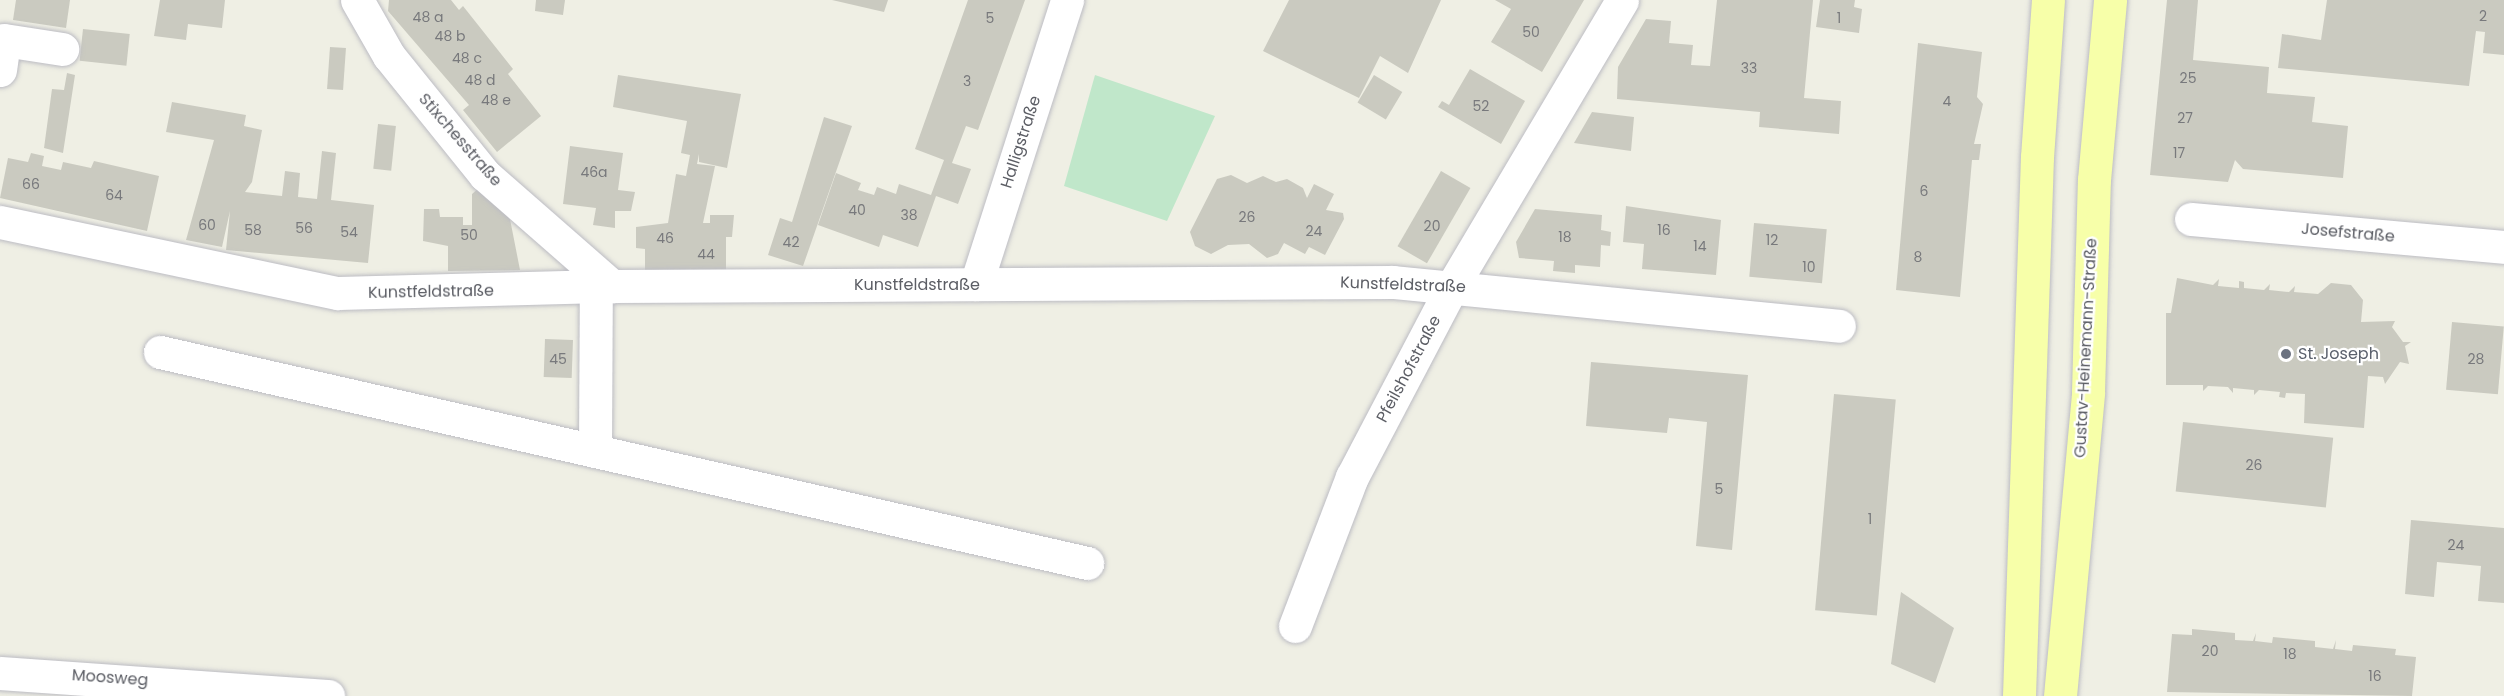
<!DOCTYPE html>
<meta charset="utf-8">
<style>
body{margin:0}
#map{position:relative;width:2504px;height:696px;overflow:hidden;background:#efefe4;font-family:Poppins,sans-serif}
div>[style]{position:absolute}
.green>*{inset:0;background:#c0e7ca}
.building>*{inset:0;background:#cacac0;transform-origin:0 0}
.roads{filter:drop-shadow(0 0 2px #bcbcc3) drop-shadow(0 0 2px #bcbcc3)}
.minor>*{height:33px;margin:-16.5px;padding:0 16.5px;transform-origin:16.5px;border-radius:16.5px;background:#fff}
.major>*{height:33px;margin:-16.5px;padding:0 16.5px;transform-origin:16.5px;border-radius:16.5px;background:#f7ffa9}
.dots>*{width:16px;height:16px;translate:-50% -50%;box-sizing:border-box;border:3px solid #fff;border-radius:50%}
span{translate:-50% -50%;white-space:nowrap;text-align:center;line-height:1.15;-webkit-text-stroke:4.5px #fff;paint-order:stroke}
.number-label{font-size:14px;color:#78797c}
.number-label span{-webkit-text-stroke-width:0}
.street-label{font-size:16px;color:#5c5e65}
.worship-label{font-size:16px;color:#5b616d}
.left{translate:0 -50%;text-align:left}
</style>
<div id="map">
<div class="green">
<div style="clip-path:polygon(1095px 75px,1215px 116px,1167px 221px,1064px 186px)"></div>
</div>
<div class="building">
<div style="clip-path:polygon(16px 0,70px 0,66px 28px,13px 20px)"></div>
<div style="clip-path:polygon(160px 0,225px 0,222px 28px,188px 24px,186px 40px,154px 36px)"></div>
<div style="clip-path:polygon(389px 0,451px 0,459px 10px,463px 6px,513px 69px,508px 74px,541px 116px,497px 152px,463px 110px,469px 105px,388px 11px)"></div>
<div style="clip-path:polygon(536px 0,565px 0,563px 15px,535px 11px)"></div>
<div style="clip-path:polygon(832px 0,888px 0,884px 12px)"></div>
<div style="clip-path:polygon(968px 0,1025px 0,978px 130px,966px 126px,952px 163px,971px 169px,958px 204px,936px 196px,918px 247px,883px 235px,879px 247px,818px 225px,836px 173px,861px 183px,858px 190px,874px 195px,877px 187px,896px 194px,899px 184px,931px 195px,944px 160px,915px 149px)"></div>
<div style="clip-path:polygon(1289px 0,1441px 0,1408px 73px,1380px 56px,1359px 98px,1263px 51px)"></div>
<div style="clip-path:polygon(1495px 0,1584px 0,1542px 72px,1491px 42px,1511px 9px)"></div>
<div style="clip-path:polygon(1717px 0,1813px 0,1804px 98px,1841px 101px,1839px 134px,1759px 127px,1760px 112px,1617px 99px,1618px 67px,1646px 19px,1671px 21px,1669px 43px,1693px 45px,1691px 65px,1710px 66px)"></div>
<div style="clip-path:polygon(1820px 0,1855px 0,1854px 7px,1862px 9px,1859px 33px,1816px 27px)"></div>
<div style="clip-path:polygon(2167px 0,2198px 0,2193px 60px,2269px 67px,2267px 93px,2315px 97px,2312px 122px,2348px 126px,2343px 178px,2243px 169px,2235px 160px,2228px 182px,2150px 175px)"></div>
<div style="clip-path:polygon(2327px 0,2504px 0,2504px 55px,2483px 53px,2485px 32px,2476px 31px,2469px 86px,2278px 68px,2282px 34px,2321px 40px)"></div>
<div style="left:83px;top:29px;width:47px;height:32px;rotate:6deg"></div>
<div style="clip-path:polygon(1918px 43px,1982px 52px,1977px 97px,1983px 104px,1974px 144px,1981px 144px,1979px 160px,1972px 160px,1960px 297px,1896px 290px)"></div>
<div style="left:330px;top:47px;width:16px;height:42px;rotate:4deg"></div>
<div style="clip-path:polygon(1470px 69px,1525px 101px,1501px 144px,1438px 107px,1442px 101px,1449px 105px)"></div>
<div style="clip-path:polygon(67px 73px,75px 75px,63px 153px,44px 148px,52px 89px,64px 90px)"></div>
<div style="clip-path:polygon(618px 75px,741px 94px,727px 168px,699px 162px,699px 154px,697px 164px,715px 166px,703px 223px,710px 223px,710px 215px,734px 215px,732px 237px,726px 237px,726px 272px,645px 271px,645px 249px,636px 248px,636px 227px,668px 223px,676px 174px,686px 176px,690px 155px,681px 153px,687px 121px,613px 107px)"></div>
<div style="left:1374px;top:75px;width:33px;height:32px;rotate:31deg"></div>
<div style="clip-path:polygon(172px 102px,246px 115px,244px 126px,262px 130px,252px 182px,245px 192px,282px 196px,285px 171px,300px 173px,298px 197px,317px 199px,322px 151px,336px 153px,331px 200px,374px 205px,368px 263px,226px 250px,230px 211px,222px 247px,186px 240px,214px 140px,166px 132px)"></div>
<div style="clip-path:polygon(1592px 112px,1634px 117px,1631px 151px,1574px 143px)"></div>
<div style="clip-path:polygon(824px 117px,852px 126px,803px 266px,768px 255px,780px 218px,792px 222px)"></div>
<div style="left:378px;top:124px;width:18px;height:45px;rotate:6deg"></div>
<div style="clip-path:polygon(570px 146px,623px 153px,618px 190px,635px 192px,631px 211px,615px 211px,615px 228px,593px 225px,596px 208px,563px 204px)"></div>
<div style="clip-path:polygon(31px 153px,44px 156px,42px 166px,61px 170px,63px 162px,91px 168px,94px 161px,159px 176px,147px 231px,0 198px,8px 158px,28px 162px)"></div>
<div style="left:1441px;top:171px;width:34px;height:87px;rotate:30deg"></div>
<div style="clip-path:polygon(1231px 175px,1247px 183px,1263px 176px,1276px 182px,1287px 179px,1303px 188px,1307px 198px,1314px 184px,1334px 194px,1326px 210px,1343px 213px,1344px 219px,1325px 255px,1309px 247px,1305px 254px,1284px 243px,1278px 254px,1267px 258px,1249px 244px,1228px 245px,1211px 254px,1195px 246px,1190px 232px,1217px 179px)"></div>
<div style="clip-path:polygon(479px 188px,510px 219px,520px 270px,448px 271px,448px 246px,423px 241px,424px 209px,439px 209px,440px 217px,463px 217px,463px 225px,472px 225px,472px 194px)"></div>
<div style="clip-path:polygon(1626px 206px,1721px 220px,1716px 275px,1642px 269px,1644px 244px,1623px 242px)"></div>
<div style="clip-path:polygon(1535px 209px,1602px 215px,1601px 230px,1611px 232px,1610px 246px,1601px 245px,1600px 267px,1575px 265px,1575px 273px,1553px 271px,1554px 261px,1519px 258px,1516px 242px)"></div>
<div style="left:1754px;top:223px;width:73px;height:54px;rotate:5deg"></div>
<div style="clip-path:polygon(2177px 278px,2213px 285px,2219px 279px,2218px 286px,2239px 288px,2239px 281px,2244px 282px,2244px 288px,2264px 290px,2270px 284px,2269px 290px,2289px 292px,2295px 286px,2294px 292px,2318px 294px,2331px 283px,2351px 285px,2363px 300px,2361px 322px,2395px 321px,2392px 327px,2403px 342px,2411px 342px,2405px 346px,2409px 364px,2400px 362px,2385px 384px,2383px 377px,2368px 376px,2364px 428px,2304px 423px,2305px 394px,2286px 393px,2285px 398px,2279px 397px,2280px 392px,2259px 390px,2254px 395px,2254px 390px,2233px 388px,2233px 393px,2228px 387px,2208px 386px,2203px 391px,2203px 385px,2166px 385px,2166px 313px,2171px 313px)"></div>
<div style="left:2452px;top:322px;width:52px;height:68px;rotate:5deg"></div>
<div style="left:545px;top:339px;width:28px;height:38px;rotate:2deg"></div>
<div style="clip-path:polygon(1591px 362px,1748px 375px,1732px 550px,1696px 546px,1707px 422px,1669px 418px,1667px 433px,1586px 426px)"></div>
<div style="left:1834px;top:394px;width:62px;height:217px;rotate:5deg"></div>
<div style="left:2183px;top:422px;width:151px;height:70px;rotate:6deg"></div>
<div style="clip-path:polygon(2411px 520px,2504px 528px,2504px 603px,2478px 601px,2481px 566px,2437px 562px,2434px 597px,2405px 594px)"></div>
<div style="clip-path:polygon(1901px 592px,1954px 628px,1935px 683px,1891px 664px)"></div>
<div style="clip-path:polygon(2192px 629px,2235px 633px,2235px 640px,2253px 641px,2256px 633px,2255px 641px,2272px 643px,2273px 637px,2315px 641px,2315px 647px,2333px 649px,2336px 640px,2335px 649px,2352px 651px,2353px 645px,2396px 649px,2395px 655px,2416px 657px,2412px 696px,2167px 692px,2172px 634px,2192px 635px)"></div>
</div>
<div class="roads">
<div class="minor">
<div style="left:357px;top:0;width:64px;rotate:60.3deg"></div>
<div style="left:389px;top:56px;width:153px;rotate:51.1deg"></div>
<div style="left:485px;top:175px;width:169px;rotate:41.2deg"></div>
<div style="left:0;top:70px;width:30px;rotate:-82deg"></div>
<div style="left:4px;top:40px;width:59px;rotate:8.8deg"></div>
<div style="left:2191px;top:219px;width:314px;rotate:5.1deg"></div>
<div style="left:0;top:222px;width:345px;rotate:11.9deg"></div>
<div style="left:338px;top:293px;width:274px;rotate:-1.5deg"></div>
<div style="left:612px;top:286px;width:781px;rotate:-0.29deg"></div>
<div style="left:1393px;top:282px;width:448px;rotate:5.6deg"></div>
<div style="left:976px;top:284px;width:298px;rotate:-72.2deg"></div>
<div style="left:160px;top:352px;width:951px;rotate:12.82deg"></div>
<div style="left:595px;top:451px;width:165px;rotate:-89.7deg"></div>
<div style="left:1295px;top:626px;width:160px;rotate:-69.1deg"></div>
<div style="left:1352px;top:477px;width:217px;rotate:-62.3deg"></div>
<div style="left:1453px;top:285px;width:331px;rotate:-59.3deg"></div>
<div style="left:0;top:673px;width:329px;rotate:4deg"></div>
</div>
<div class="major">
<div style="left:2019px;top:696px;width:539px;rotate:-88.09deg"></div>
<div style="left:2037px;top:157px;width:157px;rotate:-86deg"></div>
<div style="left:2060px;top:696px;width:305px;rotate:-84.7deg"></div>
<div style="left:2088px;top:392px;width:212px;rotate:-88.4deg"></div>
<div style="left:2094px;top:180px;width:181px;rotate:-84.9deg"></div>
</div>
</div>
<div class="dots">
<div style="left:2286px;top:354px;background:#6b7280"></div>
</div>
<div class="number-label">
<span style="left:2483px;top:16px">2</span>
<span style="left:428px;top:17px">48 a</span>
<span style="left:990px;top:18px">5</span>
<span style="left:1839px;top:18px">1</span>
<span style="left:1531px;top:32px">50</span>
<span style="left:450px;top:36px">48 b</span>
<span style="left:467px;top:58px">48 c</span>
<span style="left:1749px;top:68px">33</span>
<span style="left:2188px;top:78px">25</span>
<span style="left:480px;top:80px">48 d</span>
<span style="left:967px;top:81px">3</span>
<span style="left:496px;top:100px">48 e</span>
<span style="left:1947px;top:101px">4</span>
<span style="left:1481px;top:106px">52</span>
<span style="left:2185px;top:118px">27</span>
<span style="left:2179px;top:153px">17</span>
<span style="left:594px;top:172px">46a</span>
<span style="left:31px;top:184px">66</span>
<span style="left:1924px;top:191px">6</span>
<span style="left:114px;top:195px">64</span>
<span style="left:857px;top:210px">40</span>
<span style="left:909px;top:215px">38</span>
<span style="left:1247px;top:217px">26</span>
<span style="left:207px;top:225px">60</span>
<span style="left:1432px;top:226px">20</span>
<span style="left:304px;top:228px">56</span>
<span style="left:253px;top:230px">58</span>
<span style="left:1664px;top:230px">16</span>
<span style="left:1314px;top:231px">24</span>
<span style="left:349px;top:232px">54</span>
<span style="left:469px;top:235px">50</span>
<span style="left:1565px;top:237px">18</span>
<span style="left:665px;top:238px">46</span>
<span style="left:1772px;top:240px">12</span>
<span style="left:791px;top:242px">42</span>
<span style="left:1700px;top:246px">14</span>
<span style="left:706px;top:254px">44</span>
<span style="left:1918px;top:257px">8</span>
<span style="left:1809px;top:267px">10</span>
<span style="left:558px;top:359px">45</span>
<span style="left:2476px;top:359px">28</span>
<span style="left:2254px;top:465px">26</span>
<span style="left:1719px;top:489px">5</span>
<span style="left:1870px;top:519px">1</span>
<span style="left:2456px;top:545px">24</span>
<span style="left:2210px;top:651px">20</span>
<span style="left:2290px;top:654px">18</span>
<span style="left:2375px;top:676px">16</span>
</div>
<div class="street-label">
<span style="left:460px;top:140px;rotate:49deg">Stixchesstraße</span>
<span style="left:1021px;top:142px;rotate:-72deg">Halligstraße</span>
<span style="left:2348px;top:233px;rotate:5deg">Josefstraße</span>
<span style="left:917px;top:285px">Kunstfeldstraße</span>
<span style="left:1403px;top:285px;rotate:2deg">Kunstfeldstraße</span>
<span style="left:431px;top:292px;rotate:-1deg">Kunstfeldstraße</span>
<span style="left:2086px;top:348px;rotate:-87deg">Gustav-Heinemann-Straße</span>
<span style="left:1409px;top:369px;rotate:-62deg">Pfeilshofstraße</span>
<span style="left:110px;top:678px;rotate:4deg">Moosweg</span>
</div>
<div class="worship-label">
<span class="left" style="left:2298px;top:354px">St. Joseph</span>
</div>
</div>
